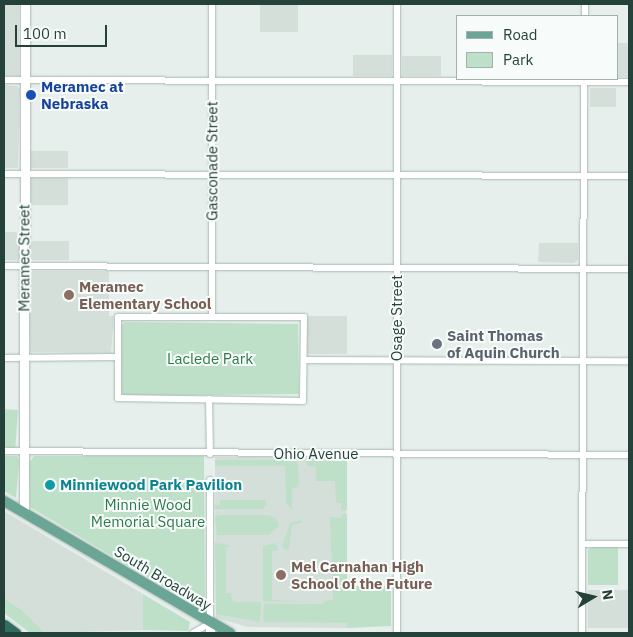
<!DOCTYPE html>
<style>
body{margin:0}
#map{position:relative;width:633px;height:637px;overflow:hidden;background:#e6efeb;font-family:"IBM Plex Sans",sans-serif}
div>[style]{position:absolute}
.built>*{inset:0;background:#d4dfda;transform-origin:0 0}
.green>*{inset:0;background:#bfe0c8;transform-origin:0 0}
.roads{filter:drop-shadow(0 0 1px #a8b8b2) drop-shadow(0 0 1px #a8b8b2)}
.street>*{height:6px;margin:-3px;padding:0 3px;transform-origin:3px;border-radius:3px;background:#fff}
.secondary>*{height:9px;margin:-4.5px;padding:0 4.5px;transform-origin:4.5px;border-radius:4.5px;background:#fff}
.primary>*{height:10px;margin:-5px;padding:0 5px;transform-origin:5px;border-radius:5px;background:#6aa596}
.highway>*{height:11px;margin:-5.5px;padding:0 5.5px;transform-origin:5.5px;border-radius:5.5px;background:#2f6f62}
.dots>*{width:14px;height:14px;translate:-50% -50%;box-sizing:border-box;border:2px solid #f7fbf9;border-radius:50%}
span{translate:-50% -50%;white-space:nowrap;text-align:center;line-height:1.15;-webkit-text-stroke:4px #f7fbf9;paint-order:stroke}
.transit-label{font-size:15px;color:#164399;font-weight:700}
.left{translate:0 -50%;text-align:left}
.street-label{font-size:15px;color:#24423a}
.education-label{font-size:15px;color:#785e54;font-weight:700}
.worship-label{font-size:15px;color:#5b616d;font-weight:700}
.park-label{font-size:15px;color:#2d7a4b}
.culture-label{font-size:15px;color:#0d838f;font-weight:700}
.frame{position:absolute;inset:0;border:5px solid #24423a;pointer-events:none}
.legend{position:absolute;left:456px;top:15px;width:162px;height:65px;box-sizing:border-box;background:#f7fbf9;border:1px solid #a3b1ad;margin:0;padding:6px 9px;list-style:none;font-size:15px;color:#24423a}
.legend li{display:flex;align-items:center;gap:10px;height:25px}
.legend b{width:25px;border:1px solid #a3b1ad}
.north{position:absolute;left:568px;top:572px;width:50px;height:50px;-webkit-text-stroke:4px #f7fbf9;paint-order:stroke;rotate:81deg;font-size:14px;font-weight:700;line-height:20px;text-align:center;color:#24423a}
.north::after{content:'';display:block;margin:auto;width:18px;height:22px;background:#24423a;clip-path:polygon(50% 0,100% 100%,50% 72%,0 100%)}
.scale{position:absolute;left:15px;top:25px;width:92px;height:22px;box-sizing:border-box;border:2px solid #24423a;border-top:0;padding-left:6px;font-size:15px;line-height:18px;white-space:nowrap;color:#24423a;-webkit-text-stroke:4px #f7fbf9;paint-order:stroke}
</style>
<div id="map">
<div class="built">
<div style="left:4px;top:4px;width:15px;height:72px"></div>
<div style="left:260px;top:4px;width:38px;height:28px"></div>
<div style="clip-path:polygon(627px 37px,629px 77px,617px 77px,617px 43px,627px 43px)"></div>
<div style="left:353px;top:55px;width:39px;height:21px"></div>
<div style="left:402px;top:56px;width:39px;height:20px"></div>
<div style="clip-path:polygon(4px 85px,17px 86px,20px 89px,18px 168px,4px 168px)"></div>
<div style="left:616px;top:88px;width:19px;height:26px;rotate:90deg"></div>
<div style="left:30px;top:151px;width:38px;height:17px"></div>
<div style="left:31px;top:178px;width:37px;height:27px"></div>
<div style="left:4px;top:232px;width:15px;height:28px"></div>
<div style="left:29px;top:241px;width:40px;height:19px"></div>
<div style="clip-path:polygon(539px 243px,578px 243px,578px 260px,574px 263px,538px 262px)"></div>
<div style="clip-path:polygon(33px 271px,109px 271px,109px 316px,114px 316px,111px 353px,30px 352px,29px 274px)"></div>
<div style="left:347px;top:316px;width:38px;height:40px;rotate:90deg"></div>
<div style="clip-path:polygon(215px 457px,346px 458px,347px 628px,248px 627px,216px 618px)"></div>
<div style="clip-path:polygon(4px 511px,143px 594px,143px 630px,45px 633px,22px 610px,4px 598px)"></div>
<div style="left:588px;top:590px;width:41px;height:38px"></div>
</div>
<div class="green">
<div style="clip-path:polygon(124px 322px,298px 324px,299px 394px,125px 396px,121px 392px,121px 326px)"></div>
<div style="left:4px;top:409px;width:14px;height:38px;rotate:4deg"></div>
<div style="clip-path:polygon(4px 456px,17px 456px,19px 460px,16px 498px,4px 491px)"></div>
<div style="clip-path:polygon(34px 456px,204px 456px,205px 607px,201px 609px,30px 507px,29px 463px)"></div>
<div style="clip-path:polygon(215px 460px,297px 460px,299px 480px,298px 487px,292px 489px,292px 509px,286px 504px,285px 466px,215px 466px)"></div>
<div style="clip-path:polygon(306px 461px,347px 461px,347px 510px,341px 510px,341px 503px,336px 503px,335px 481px,316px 481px,316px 467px,307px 466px)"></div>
<div style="left:220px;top:500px;width:46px;height:6px"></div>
<div style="left:215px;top:505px;width:49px;height:4px"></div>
<div style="clip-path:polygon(341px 514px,347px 514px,347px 586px,391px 586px,391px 626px,347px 628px,347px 623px,263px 622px,264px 604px,323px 604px,324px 601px,333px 600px,330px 517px,341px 518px)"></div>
<div style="clip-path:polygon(219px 515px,269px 515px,276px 518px,279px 526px,269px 535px,217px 535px,215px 517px)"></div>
<div style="clip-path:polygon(301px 520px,302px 523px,292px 525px,289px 550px,285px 550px,282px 546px,290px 523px)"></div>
<div style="clip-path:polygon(215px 543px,231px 545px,226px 548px,226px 593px,231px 593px,232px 600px,236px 602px,261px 602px,260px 622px,216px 614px)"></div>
<div style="clip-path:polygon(276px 543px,279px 550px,272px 551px,272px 600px,322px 602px,263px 601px,263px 546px)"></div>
<div style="clip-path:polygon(593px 547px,618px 547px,618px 585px,588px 585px,588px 550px)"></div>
<div style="clip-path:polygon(143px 594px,190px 622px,188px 631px,143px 630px)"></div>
<div style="clip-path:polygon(4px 598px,22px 610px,45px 633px,30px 633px,4px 613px)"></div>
</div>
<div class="roads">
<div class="street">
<div style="left:212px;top:4px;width:313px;rotate:90deg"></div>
<div style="left:585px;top:16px;width:12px;rotate:-90deg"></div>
<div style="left:4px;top:80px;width:625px;rotate:0.18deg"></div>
<div style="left:4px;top:174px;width:625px;rotate:0.18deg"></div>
<div style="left:4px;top:266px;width:625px;rotate:0.28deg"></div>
<div style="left:118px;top:317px;width:186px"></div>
<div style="left:304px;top:317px;width:84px;rotate:90.7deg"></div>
<div style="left:303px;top:401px;width:185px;rotate:-179.1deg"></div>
<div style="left:118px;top:398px;width:81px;rotate:-90deg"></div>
<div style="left:4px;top:358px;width:114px;rotate:-0.5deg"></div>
<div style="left:304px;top:360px;width:325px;rotate:0.2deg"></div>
<div style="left:209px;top:399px;width:55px;rotate:89deg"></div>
<div style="left:4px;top:451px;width:625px;rotate:0.37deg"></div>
<div style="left:583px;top:544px;width:46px"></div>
<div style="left:193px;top:633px;width:20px;rotate:-30deg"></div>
<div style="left:210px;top:623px;width:143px;rotate:-90deg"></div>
<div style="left:397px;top:633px;width:629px;rotate:-90deg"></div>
<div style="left:582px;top:633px;width:553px;rotate:-89.79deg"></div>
</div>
<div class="secondary">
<div style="left:24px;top:513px;width:509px;rotate:-89.89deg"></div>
<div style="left:210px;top:623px;width:10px;rotate:90deg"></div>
</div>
<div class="primary">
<div style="left:4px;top:501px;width:262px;rotate:30.3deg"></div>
</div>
<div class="highway">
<div style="left:4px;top:625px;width:14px;rotate:36deg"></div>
</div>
</div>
<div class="dots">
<div style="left:31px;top:95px;background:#1a4fb4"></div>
<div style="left:69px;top:295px;background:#8d6e63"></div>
<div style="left:437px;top:344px;background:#6b7280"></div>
<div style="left:50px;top:485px;background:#0f9aa8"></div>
<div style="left:281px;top:575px;background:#8d6e63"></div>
</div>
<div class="transit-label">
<span class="left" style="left:41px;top:95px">Meramec at<br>Nebraska</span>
</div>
<div class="street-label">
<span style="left:212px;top:161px;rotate:-90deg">Gasconade Street</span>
<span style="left:24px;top:258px;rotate:-90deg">Meramec Street</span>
<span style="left:397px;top:318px;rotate:-90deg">Osage Street</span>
<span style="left:316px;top:454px">Ohio Avenue</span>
<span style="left:163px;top:578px;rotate:31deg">South Broadway</span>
</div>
<div class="education-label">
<span class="left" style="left:79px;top:295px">Meramec<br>Elementary School</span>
<span class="left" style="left:291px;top:575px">Mel Carnahan High<br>School of the Future</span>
</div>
<div class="worship-label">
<span class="left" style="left:447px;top:344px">Saint Thomas<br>of Aquin Church</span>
</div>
<div class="park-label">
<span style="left:210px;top:359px">Laclede Park</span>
<span style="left:148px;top:513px">Minnie Wood<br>Memorial Square</span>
</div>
<div class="culture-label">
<span class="left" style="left:60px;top:485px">Minniewood Park Pavilion</span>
</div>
<div class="frame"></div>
<ul class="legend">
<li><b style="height:6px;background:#6aa596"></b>Road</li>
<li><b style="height:14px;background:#bfe0c8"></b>Park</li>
</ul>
<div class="north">N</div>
<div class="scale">100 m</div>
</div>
